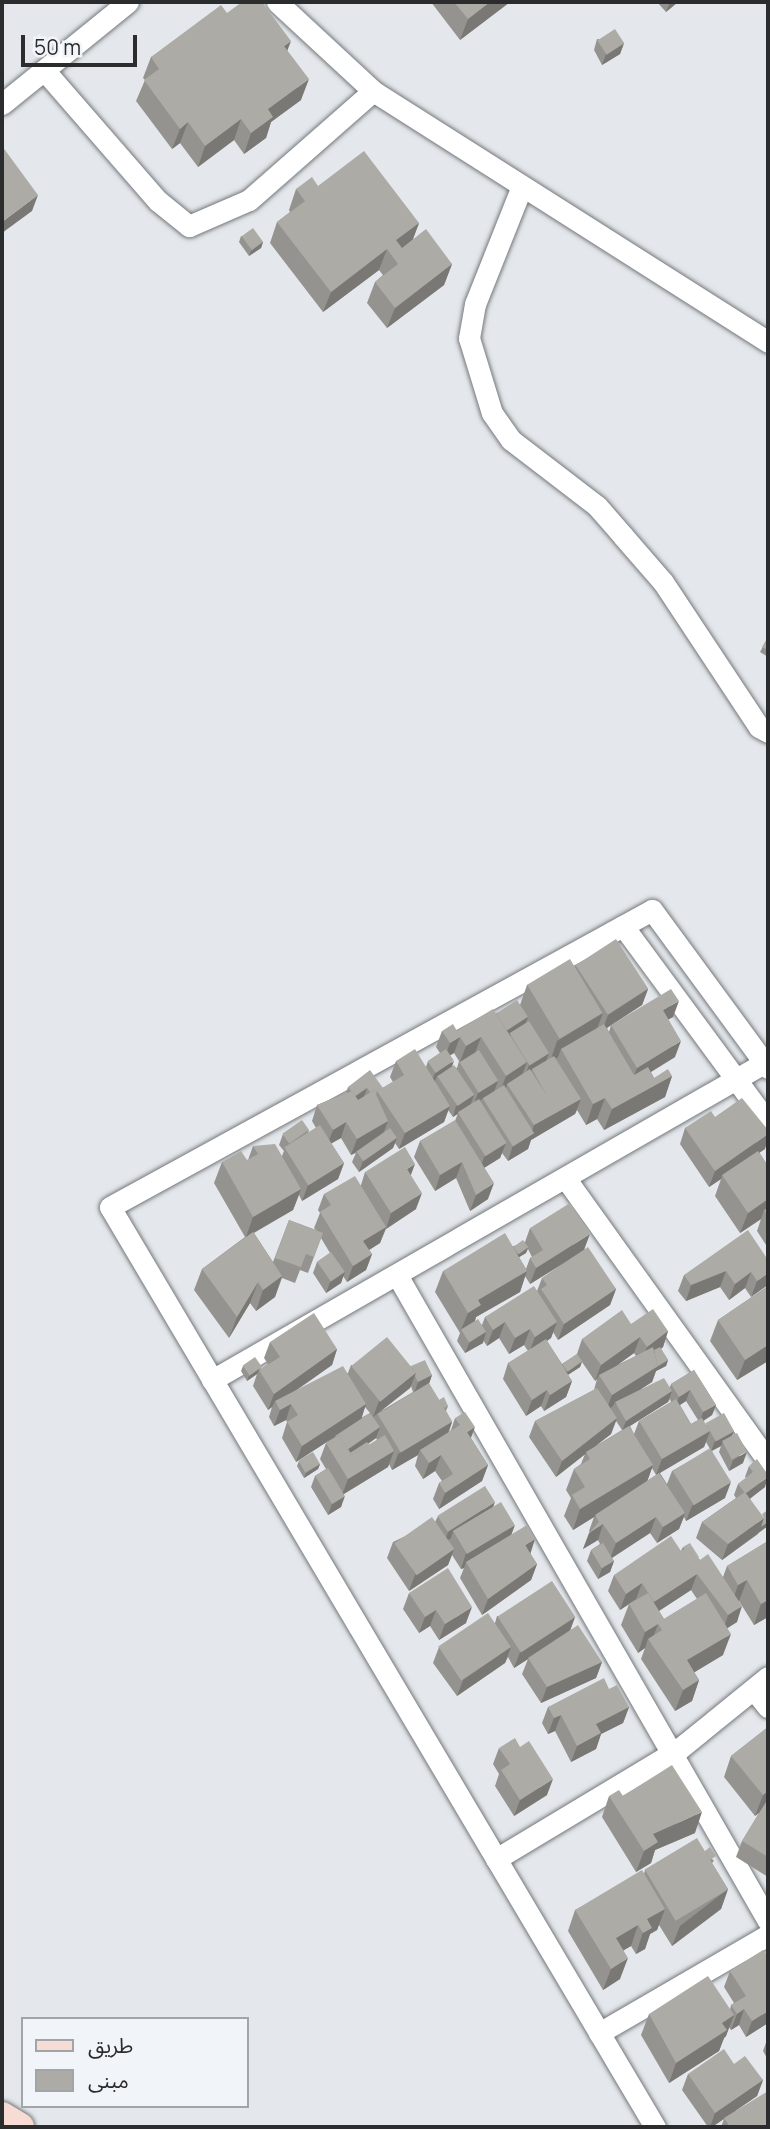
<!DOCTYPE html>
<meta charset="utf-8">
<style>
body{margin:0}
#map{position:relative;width:770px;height:2129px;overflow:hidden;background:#e4e8ec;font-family:Manrope,"Noto Sans Arabic",sans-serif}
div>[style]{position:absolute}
.roads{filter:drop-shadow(0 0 2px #74787b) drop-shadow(0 0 2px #74787b)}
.minor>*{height:21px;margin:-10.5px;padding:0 10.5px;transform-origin:10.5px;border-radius:10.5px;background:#fff}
.major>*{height:28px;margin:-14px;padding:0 14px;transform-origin:14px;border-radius:14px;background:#f7dcd6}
.wall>*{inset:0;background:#95938f}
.shaded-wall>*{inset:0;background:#797874}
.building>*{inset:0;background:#adaba6;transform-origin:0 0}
span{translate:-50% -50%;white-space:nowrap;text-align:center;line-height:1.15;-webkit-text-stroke:7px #f1f5f9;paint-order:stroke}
.frame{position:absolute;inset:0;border:4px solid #2a2c2d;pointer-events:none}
.legend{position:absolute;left:21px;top:2017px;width:228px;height:91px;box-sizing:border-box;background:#f1f5f9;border:2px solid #a1a5a7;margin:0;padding:9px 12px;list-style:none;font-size:21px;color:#2a2c2d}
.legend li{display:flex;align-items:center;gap:14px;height:35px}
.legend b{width:35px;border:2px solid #a1a5a7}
.scale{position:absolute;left:21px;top:35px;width:116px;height:32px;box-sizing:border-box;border:4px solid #2a2c2d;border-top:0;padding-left:9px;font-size:21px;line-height:24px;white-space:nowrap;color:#2a2c2d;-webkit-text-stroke:5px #f1f5f9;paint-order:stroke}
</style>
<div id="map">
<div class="roads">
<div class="minor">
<div style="left:277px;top:2px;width:131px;rotate:42.8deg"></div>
<div style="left:373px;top:91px;width:468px;rotate:32.4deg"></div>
<div style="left:44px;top:70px;width:174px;rotate:49deg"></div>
<div style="left:158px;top:201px;width:40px;rotate:39deg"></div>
<div style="left:189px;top:226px;width:65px;rotate:-23.4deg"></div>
<div style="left:249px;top:200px;width:165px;rotate:-41.3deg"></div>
<div style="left:2px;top:104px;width:162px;rotate:-39deg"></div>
<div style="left:522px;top:186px;width:127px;rotate:111.7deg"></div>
<div style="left:475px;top:304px;width:35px;rotate:100deg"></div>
<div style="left:469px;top:338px;width:78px;rotate:73deg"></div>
<div style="left:492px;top:413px;width:33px;rotate:55deg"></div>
<div style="left:511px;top:440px;width:108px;rotate:37.5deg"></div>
<div style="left:597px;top:506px;width:40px;rotate:49deg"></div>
<div style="left:623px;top:536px;width:61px;rotate:49deg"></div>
<div style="left:663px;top:582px;width:174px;rotate:56.5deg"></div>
<div style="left:759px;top:727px;width:10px;rotate:29deg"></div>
<div style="left:623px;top:926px;width:245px;rotate:53.6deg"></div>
<div style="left:566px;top:1179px;width:347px;rotate:54.4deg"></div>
<div style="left:397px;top:1275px;width:745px;rotate:60.13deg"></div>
<div style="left:212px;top:1380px;width:637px;rotate:-29.87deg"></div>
<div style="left:754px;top:1690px;width:22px;rotate:51deg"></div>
<div style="left:496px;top:1859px;width:214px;rotate:-31deg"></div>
<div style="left:679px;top:1749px;width:114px;rotate:-39deg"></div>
<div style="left:599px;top:2033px;width:195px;rotate:-30.1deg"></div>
<div style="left:655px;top:2127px;width:1069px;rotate:-120.64deg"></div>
<div style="left:110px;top:1207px;width:618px;rotate:-28.72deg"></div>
<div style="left:652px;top:910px;width:196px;rotate:53.7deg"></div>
</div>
<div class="major">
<div style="left:2px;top:2116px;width:21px;rotate:31deg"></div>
</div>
</div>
<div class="wall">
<div style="clip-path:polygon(431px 2px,510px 2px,460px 40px)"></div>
<div style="clip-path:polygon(657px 2px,678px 2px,666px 12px)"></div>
<div style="clip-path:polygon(227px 13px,287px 50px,301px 100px,271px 122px,266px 138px,244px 154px,234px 140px,198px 167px,180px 143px,172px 149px,136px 101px,145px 80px,143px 78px,151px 57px)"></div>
<div style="clip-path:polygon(597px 39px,624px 43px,620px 54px,602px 65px,594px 50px)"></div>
<div style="clip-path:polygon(318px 186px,419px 223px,413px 239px,452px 264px,444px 285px,387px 328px,367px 303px,375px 282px,383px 275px,379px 270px,323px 312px,270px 243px,277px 222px,290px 212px,289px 210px,296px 189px)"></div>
<div style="clip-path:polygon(241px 236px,263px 242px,261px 248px,249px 256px,239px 242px)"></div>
<div style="clip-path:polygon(768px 637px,768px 657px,760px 652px)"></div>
<div style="clip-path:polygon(evenodd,576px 965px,648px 989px,642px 1005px,607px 1028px,609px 1032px,611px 1025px,673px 1017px,668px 1019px,675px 1057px,651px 1072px,654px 1078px,672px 1076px,665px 1097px,604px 1130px,597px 1119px,586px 1125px,577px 1110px,575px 1114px,531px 1140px,528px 1149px,508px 1161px,502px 1153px,500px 1158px,484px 1168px,488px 1199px,470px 1211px,456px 1178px,435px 1191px,414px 1157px,420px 1141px,455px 1121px,458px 1113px,453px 1117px,448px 1110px,444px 1122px,399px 1149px,395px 1143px,393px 1148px,359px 1172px,352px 1162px,356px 1153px,351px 1155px,341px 1138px,331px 1143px,344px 1163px,338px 1179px,302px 1201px,299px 1195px,293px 1210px,254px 1233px,273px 1262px,289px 1220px,316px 1230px,314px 1228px,320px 1213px,318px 1210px,324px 1194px,361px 1185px,365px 1172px,411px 1176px,416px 1209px,386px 1229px,380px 1243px,369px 1250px,372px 1254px,366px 1270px,347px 1282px,343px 1276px,341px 1283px,326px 1293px,313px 1273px,317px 1262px,330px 1253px,321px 1238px,308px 1273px,300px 1270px,295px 1283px,282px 1278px,275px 1297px,256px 1311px,250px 1303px,229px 1338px,194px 1290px,202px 1269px,245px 1237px,214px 1183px,222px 1162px,247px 1160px,248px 1160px,253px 1146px,282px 1156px,284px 1151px,279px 1145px,283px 1134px,309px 1130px,308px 1134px,316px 1128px,312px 1121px,317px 1105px,346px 1093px,348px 1087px,383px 1088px,393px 1082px,390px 1077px,396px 1061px,426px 1067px,428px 1061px,440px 1053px,436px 1047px,442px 1031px,457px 1031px,496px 1013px,520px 1005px,527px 985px,575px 967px,576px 965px,454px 1053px,459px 1061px,457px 1068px,452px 1066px,450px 1055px,454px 1053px)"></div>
<div style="clip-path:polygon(715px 1117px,765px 1149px,759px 1152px,768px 1166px,768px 1248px,757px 1231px,761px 1219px,740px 1233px,715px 1196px,721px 1179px,709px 1187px,680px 1144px,685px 1128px)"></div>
<div style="clip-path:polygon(evenodd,530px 1228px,585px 1249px,616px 1289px,610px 1305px,558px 1340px,553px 1332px,551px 1338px,547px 1341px,562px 1364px,577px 1354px,582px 1339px,631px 1324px,668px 1331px,663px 1347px,661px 1349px,668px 1360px,666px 1366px,656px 1371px,652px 1382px,641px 1389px,670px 1387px,671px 1384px,694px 1370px,716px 1405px,712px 1415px,703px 1421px,705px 1424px,731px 1437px,743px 1463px,729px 1471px,719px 1452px,721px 1446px,712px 1451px,725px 1498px,686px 1521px,684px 1517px,679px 1529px,657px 1543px,650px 1533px,612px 1558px,614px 1561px,610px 1572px,598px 1579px,587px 1561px,591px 1550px,600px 1544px,598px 1540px,583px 1549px,590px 1533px,589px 1531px,594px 1517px,573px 1530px,564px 1516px,571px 1498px,566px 1490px,574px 1469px,581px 1464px,585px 1454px,556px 1477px,529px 1437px,535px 1421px,594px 1390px,597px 1379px,595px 1381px,582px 1362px,580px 1367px,568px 1375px,572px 1381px,566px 1397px,544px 1411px,541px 1406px,526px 1416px,503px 1379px,508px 1363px,528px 1351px,524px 1345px,509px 1354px,499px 1338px,487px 1346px,483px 1340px,483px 1343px,465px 1353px,457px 1341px,460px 1333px,435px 1292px,443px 1271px,525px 1242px,530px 1228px,528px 1249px,532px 1257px,530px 1258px,526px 1269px,519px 1257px,526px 1253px,528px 1249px,530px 1228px,563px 1264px,542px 1278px,537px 1291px,485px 1317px,482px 1325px,475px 1321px,476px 1317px,520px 1292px,525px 1276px,530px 1284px,563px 1264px,530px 1228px,634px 1353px,636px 1356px,617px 1365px,634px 1353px,530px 1228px,670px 1399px,671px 1402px,639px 1421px,634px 1434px,630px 1426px,668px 1402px,670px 1399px,530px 1228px,686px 1401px,698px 1420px,691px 1424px,680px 1405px,686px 1401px,530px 1228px,616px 1421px,622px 1430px,594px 1447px,611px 1434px,616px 1421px,530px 1228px,706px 1442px,710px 1449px,672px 1471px,667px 1484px,660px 1473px,704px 1447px,706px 1442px,530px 1228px,652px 1468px,656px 1475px,647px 1481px,652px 1468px)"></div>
<div style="clip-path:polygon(768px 1260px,751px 1297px,745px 1288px,729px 1300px,720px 1287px,686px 1301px,678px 1291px,684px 1275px)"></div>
<div style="clip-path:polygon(768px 1286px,768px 1361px,737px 1380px,710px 1341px,718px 1320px)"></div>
<div style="clip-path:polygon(evenodd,270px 1342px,337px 1349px,332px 1365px,297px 1390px,348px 1373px,351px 1365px,411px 1366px,432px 1375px,429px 1384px,439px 1400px,448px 1406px,446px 1411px,452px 1422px,449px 1432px,451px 1430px,455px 1418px,471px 1438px,488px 1465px,482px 1481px,439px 1509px,433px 1499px,439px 1483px,442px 1481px,435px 1471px,423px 1479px,415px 1466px,418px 1455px,392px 1470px,389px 1464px,388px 1467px,344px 1494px,341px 1507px,328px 1515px,311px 1487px,315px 1476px,326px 1469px,320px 1459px,326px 1443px,335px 1436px,296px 1462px,282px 1438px,287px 1422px,286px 1420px,274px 1426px,269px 1417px,272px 1407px,268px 1410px,253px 1386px,257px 1374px,247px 1381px,241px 1371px,243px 1366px,261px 1369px,268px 1364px,264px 1358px,270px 1342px,411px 1386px,413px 1392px,381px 1411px,410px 1388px,411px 1386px,270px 1342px,365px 1407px,370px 1413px,361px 1418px,365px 1407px,270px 1342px,376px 1438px,377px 1440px,369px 1445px,368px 1444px,376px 1438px)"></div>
<div style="clip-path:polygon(299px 1461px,320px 1464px,318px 1469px,304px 1478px,297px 1466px)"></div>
<div style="clip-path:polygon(749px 1466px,765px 1487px,750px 1498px,759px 1532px,758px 1534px,722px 1560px,696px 1538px,702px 1522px,736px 1498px,734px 1495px,738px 1484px,746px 1478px,745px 1477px)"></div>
<div style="clip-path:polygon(493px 1508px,511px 1534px,530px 1553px,537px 1564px,531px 1580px,482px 1615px,460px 1578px,464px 1568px,461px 1569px,452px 1555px,448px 1565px,409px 1591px,387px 1558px,393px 1542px,435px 1522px,438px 1516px)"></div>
<div style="clip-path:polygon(evenodd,768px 1541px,768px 1617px,754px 1625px,739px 1601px,737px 1622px,727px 1628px,723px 1655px,694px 1672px,699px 1680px,692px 1701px,675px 1711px,641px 1659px,645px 1648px,638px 1653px,621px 1625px,629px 1604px,636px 1600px,620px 1610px,608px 1591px,614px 1575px,681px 1551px,683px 1547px,723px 1577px,727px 1566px,768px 1541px,691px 1590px,697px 1599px,664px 1619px,659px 1611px,691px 1590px)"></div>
<div style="clip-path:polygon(409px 1593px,466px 1623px,439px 1640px,430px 1626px,419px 1633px,403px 1609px)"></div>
<div style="clip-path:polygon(497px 1616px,575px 1617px,570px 1631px,602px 1662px,596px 1678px,541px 1703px,522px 1674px,528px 1659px,514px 1668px,508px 1657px,505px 1663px,457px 1696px,433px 1663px,439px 1647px,495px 1623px)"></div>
<div style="clip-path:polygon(609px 1689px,629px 1707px,623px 1723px,601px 1734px,596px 1749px,571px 1762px,555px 1731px,548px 1734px,542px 1723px,548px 1707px)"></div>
<div style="clip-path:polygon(768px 1727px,768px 1877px,736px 1857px,742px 1841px,759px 1813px,755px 1816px,724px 1777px,731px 1756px)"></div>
<div style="clip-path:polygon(499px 1748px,547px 1795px,514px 1816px,495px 1786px,499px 1774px,493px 1764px)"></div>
<div style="clip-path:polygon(609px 1796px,623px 1796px,695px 1833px,655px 1850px,651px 1863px,636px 1872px,602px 1817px)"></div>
<div style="clip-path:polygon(705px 1851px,714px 1861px,712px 1863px,728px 1889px,721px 1909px,672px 1946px,659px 1925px,657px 1930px,650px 1934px,645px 1949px,636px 1954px,631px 1946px,623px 1950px,620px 1979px,603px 1990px,568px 1931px,575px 1910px,644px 1874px,645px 1870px)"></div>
<div style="clip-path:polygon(730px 1971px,768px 2023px,746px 2037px,739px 2025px,731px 2030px,729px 2027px,726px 2036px,724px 2038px,719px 2051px,669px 2083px,641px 2035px,649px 2014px,730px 2010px,731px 2005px,734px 2003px,724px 1987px)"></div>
<div style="clip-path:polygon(768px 2037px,768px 2060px,763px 2051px)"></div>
<div style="clip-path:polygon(734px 2064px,763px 2080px,757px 2096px,735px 2111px,768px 2127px,721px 2127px,724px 2119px,712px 2127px,708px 2127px,682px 2090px,688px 2074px)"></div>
</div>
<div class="shaded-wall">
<div style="clip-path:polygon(490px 2px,510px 2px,460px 40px,468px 19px)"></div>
<div style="clip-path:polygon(670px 2px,678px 2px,666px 12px)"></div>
<div style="clip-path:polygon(291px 41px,283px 62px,284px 46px)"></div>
<div style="clip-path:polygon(624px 43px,620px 54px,602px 65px,606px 54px)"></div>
<div style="clip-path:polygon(309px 79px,301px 100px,271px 122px,266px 138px,244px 154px,251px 133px,268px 109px)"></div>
<div style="clip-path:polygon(241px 119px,234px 140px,198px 167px,205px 146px)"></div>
<div style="clip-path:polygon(188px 122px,180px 143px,172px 149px,180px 129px)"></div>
<div style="clip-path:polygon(38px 195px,32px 211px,2px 233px,2px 222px)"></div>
<div style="clip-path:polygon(419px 223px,411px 244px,391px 254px,396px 240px)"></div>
<div style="clip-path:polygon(263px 242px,261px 248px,249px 256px,251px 251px)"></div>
<div style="clip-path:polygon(387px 249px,379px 270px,323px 312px,331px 292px)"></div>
<div style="clip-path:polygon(452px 264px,444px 285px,387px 328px,395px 308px)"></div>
<div style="clip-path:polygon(648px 989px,642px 1005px,602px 1031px,608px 1015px)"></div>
<div style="clip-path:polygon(679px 1001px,673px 1017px,657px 1026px,663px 1010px)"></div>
<div style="clip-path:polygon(603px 1013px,595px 1034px,561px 1049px,558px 1057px,550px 1062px,557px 1041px)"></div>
<div style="clip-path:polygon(528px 1017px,524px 1027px,510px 1036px,506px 1030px)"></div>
<div style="clip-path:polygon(460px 1037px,454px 1053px,444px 1059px,450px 1043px)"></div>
<div style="clip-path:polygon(481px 1037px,475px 1053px,460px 1062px,466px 1046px)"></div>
<div style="clip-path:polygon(681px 1041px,675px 1057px,631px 1084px,637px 1068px)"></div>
<div style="clip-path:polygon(549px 1053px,545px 1064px,532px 1069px,531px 1073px,525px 1076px,529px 1065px)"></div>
<div style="clip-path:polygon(454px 1061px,450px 1072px,437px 1076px,435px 1081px,431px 1084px,435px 1073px)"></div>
<div style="clip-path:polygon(527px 1062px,521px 1078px,507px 1084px,506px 1088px,500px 1092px,506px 1076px)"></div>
<div style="clip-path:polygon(672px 1076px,665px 1097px,604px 1130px,612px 1109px)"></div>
<div style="clip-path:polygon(498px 1081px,494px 1092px,474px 1104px,478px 1093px)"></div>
<div style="clip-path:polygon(367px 1088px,363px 1099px,351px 1107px,355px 1097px)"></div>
<div style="clip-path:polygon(474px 1095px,470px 1106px,453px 1117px,456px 1106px)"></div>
<div style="clip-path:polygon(605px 1098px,597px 1119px,586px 1125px,593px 1104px)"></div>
<div style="clip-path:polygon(581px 1099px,575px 1114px,531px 1140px,528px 1149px,508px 1161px,513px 1145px,531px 1134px,534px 1125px)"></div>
<div style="clip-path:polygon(450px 1106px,444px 1122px,399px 1149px,405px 1133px)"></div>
<div style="clip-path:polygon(388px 1121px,382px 1137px,351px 1155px,357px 1139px)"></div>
<div style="clip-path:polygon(346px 1122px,341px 1138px,327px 1146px,333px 1130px)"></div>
<div style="clip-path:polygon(768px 1134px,768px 1140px,765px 1149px,724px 1177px,722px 1175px,721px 1179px,709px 1187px,715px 1171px)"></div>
<div style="clip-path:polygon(397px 1138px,393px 1148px,359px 1172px,363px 1161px)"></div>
<div style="clip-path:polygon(506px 1143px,500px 1158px,479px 1171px,485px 1155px)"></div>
<div style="clip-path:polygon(462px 1162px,456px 1178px,435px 1191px,440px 1175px)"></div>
<div style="clip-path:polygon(344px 1163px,338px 1179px,302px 1201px,308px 1185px)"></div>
<div style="clip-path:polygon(415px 1164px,409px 1180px,407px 1169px)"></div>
<div style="clip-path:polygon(494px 1183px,488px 1199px,470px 1211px,476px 1195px)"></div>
<div style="clip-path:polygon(301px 1189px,293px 1210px,246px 1237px,253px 1217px)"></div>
<div style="clip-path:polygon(422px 1193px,416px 1209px,386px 1229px,391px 1213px)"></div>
<div style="clip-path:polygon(768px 1199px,768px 1215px,764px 1210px,761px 1219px,740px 1233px,748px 1213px)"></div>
<div style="clip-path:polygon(386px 1227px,380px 1243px,358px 1257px,363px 1241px)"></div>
<div style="clip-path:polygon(590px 1234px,584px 1250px,530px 1284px,536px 1268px)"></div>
<div style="clip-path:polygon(528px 1247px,526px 1253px,511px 1262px,513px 1257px)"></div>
<div style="clip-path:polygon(372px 1254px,366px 1270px,347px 1282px,353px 1266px)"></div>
<div style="clip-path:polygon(527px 1271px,520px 1292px,476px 1317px,473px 1326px,461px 1330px,468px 1313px,478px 1300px)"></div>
<div style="clip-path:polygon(726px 1271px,720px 1287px,686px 1301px,691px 1285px)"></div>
<div style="clip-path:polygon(345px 1272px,341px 1283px,326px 1293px,330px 1282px)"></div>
<div style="clip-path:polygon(751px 1272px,745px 1288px,729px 1300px,735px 1284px)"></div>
<div style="clip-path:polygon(768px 1273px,768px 1285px,751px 1297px,757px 1281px)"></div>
<div style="clip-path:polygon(282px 1276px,275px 1297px,256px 1311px,263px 1290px)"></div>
<div style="clip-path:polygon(258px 1282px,250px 1303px,229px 1338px,237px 1317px)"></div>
<div style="clip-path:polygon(616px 1289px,610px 1305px,558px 1340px,564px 1324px)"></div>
<div style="clip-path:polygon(505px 1322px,499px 1338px,487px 1346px,493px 1330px)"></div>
<div style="clip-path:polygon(557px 1322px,551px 1338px,529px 1353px,535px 1337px)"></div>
<div style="clip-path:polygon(530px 1329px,524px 1345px,509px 1354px,515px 1338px)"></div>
<div style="clip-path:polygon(668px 1331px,663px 1347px,641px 1363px,647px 1347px)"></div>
<div style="clip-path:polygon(486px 1332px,483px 1343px,465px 1353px,469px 1343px)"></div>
<div style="clip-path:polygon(640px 1337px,634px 1353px,601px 1377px,599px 1375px,597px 1379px,595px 1381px,601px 1365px)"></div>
<div style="clip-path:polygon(768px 1345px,768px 1361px,737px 1380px,745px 1360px)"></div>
<div style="clip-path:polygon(337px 1349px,332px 1365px,276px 1404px,275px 1401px,272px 1407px,268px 1410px,274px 1394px)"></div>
<div style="clip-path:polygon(668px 1360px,666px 1366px,656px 1371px,652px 1382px,616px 1405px,615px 1402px,613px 1406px,606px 1411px,612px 1395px)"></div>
<div style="clip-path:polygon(582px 1361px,580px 1367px,561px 1379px,563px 1374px)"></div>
<div style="clip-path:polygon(262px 1367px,259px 1370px,257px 1374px,247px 1381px,249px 1376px)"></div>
<div style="clip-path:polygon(416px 1373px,410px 1388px,373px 1417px,379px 1401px)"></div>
<div style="clip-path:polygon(432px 1375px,428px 1386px,414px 1393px,418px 1382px)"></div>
<div style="clip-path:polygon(572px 1381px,566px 1397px,544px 1411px,550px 1395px)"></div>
<div style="clip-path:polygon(547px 1390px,541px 1406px,526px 1416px,532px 1400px)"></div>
<div style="clip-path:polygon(690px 1390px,686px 1401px,675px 1408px,679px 1397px)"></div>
<div style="clip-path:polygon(672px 1391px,668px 1402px,622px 1431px,626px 1421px)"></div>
<div style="clip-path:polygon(291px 1404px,286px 1420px,274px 1426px,280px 1410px)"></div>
<div style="clip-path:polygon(366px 1404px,361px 1420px,296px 1462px,302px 1446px)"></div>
<div style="clip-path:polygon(716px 1405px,712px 1415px,700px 1423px,703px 1412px)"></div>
<div style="clip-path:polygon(617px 1418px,611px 1434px,556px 1477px,562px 1461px)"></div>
<div style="clip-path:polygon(452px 1422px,446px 1438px,420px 1450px,418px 1455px,392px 1470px,398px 1454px)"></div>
<div style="clip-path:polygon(380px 1427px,376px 1438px,347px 1458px,346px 1451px)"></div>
<div style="clip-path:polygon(475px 1427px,469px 1443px,467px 1432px)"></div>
<div style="clip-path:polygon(710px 1431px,704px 1447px,656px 1475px,662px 1459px)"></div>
<div style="clip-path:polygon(734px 1431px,730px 1441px,723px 1442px,721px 1446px,711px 1451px,715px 1441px)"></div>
<div style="clip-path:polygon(394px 1451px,388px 1467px,342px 1495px,348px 1479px)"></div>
<div style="clip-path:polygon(747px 1452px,743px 1463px,729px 1471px,733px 1460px)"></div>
<div style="clip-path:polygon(441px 1455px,435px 1471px,423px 1479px,429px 1463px)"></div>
<div style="clip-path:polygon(320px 1464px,318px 1469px,304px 1478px,306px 1473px)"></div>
<div style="clip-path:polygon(488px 1465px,482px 1481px,439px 1509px,445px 1493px)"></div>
<div style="clip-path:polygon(653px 1465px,646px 1485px,573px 1530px,580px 1509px)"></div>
<div style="clip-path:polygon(768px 1477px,765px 1487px,742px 1505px,745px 1494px)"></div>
<div style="clip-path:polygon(731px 1482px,725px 1498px,686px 1521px,692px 1506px)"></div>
<div style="clip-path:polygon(345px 1496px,341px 1507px,328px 1515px,332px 1504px)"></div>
<div style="clip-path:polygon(495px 1502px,491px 1513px,453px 1531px,451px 1538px,444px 1543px,448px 1532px)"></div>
<div style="clip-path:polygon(685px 1513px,679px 1529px,657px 1543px,663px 1527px)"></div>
<div style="clip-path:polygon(656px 1517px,650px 1533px,610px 1559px,616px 1543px)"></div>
<div style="clip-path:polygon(764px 1518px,768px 1522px,768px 1526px,722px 1560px,728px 1544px)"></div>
<div style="clip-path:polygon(603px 1524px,598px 1540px,583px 1549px,589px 1533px)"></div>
<div style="clip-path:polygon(515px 1525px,509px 1541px,466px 1562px,464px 1568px,461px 1569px,466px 1553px)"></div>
<div style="clip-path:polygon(535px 1539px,530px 1555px,525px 1545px)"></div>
<div style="clip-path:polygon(454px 1549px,448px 1565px,409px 1591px,415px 1575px)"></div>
<div style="clip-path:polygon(614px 1561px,610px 1572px,598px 1579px,602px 1568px)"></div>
<div style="clip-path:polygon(537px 1564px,531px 1580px,482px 1615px,488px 1599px)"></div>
<div style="clip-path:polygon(697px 1574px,691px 1590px,648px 1618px,653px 1602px)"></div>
<div style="clip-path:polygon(747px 1580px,739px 1601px,731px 1606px,738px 1585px)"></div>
<div style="clip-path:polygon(642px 1583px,636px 1599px,620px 1610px,626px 1594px)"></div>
<div style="clip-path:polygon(768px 1600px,768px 1617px,754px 1625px,761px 1604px)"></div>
<div style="clip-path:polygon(742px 1606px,737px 1622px,723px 1631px,728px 1615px)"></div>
<div style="clip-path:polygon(472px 1607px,466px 1623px,439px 1640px,445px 1624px)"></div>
<div style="clip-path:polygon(436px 1610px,430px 1626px,419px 1633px,425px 1617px)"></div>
<div style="clip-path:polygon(575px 1617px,569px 1633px,514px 1668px,520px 1652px)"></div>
<div style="clip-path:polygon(658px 1624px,651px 1643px,648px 1639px,645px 1648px,638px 1653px,645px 1632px)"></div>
<div style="clip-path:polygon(731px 1634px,723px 1655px,680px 1681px,687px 1660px)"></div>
<div style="clip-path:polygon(511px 1647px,505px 1663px,457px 1696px,463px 1680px)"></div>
<div style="clip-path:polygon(602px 1662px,596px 1678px,541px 1703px,547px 1687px)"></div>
<div style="clip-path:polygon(699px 1680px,692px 1701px,675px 1711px,683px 1690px)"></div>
<div style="clip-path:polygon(629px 1707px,623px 1723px,601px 1734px,596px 1749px,571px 1762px,577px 1746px,596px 1724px)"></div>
<div style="clip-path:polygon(561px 1715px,555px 1731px,548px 1734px,554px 1718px)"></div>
<div style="clip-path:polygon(553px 1779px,547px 1795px,514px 1816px,520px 1800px)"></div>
<div style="clip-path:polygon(768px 1791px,768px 1805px,755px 1816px,763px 1795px)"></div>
<div style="clip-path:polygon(702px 1812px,695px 1833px,655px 1850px,651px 1863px,636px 1872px,644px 1851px,653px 1834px)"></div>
<div style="clip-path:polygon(728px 1889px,721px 1909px,672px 1946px,680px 1926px)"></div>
<div style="clip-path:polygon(665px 1909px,657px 1930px,650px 1934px,645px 1949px,636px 1954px,647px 1919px)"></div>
<div style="clip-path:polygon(638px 1925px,631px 1946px,609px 1959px,616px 1938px)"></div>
<div style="clip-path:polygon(628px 1958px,620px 1979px,603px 1990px,611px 1969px)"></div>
<div style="clip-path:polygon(744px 2009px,739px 2025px,731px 2030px,737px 2014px)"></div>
<div style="clip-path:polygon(768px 2011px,768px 2023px,746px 2037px,752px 2021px)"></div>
<div style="clip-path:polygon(734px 2015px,726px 2036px,724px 2038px,719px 2051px,669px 2083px,676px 2063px,722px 2023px)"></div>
<div style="clip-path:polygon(763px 2080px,757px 2096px,712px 2127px,710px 2127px,715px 2113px)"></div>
</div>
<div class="building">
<div style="clip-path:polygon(242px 2px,262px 2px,291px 41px,284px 46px,309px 79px,268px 109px,273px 117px,251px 133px,241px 119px,205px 146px,188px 122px,180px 129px,144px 80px,159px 69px,151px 57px,221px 5px,227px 13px)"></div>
<div style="clip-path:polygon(454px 2px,490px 2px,468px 19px)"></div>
<div style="left:615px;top:29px;width:17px;height:21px;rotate:57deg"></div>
<div style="clip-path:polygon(2px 146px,38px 195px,2px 222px)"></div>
<div style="clip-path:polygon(364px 151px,419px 223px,396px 240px,402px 248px,426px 229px,452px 264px,395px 308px,375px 282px,398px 264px,387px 249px,331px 292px,277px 222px,305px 201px,296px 189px,312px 177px,318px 186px)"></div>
<div style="left:253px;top:228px;width:17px;height:14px;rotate:54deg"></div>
<div style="clip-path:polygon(768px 637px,768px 650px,762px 647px)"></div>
<div style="left:616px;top:939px;width:59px;height:48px;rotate:57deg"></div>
<div style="left:570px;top:959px;width:63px;height:50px;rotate:59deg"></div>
<div style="clip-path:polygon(671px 989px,679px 1001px,663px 1010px,681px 1041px,637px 1068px,611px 1025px)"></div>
<div style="left:517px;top:1000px;width:20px;height:25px;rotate:57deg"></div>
<div style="clip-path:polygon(493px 1009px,527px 1062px,506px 1076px,481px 1037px,466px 1046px,460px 1037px,450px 1043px,442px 1031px,453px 1024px,457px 1031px)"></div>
<div style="left:529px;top:1021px;width:38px;height:23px;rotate:58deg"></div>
<div style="clip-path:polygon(604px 1024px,634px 1075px,648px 1067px,654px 1078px,668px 1069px,672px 1076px,612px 1109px,605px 1098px,593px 1104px,561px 1049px)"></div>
<div style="clip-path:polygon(415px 1049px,450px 1106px,405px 1133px,377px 1091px,404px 1075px,396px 1061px)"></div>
<div style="left:446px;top:1049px;width:14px;height:22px;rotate:56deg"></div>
<div style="left:479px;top:1050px;width:36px;height:23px;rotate:58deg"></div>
<div style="clip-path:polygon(554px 1056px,581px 1099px,534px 1125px,507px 1084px,530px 1069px,547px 1096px,532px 1069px)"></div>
<div style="left:454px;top:1065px;width:36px;height:20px;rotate:56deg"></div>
<div style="clip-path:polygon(370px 1070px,383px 1088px,377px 1091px,376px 1095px,374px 1090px,370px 1092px,367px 1088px,355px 1096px,352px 1091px,351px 1091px,348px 1087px)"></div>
<div style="left:504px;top:1085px;width:57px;height:25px;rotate:58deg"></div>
<div style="clip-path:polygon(374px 1090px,388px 1121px,357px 1139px,346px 1122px,333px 1130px,317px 1105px,352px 1091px,358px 1100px)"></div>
<div style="clip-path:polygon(742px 1098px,768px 1130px,768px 1134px,715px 1171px,685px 1128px,711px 1111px,715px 1117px)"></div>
<div style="left:479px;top:1099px;width:52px;height:25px;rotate:58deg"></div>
<div style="left:302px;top:1120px;width:12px;height:24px;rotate:55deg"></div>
<div style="clip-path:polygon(455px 1120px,494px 1183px,476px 1195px,462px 1162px,440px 1175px,420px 1141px)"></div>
<div style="left:320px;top:1125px;width:45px;height:42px;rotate:58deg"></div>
<div style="left:390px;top:1128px;width:12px;height:41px;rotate:55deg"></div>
<div style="clip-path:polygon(275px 1144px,301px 1189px,253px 1217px,222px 1162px,241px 1151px,247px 1160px,258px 1154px,253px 1146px)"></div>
<div style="clip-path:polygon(405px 1147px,415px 1164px,407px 1169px,422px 1193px,391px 1213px,365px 1172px)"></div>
<div style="clip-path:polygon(758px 1151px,768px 1166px,768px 1199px,748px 1213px,722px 1175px)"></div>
<div style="clip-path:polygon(355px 1176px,386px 1227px,363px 1241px,372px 1254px,353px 1266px,320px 1212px,331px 1205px,324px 1194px)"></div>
<div style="clip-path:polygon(570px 1203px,590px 1234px,536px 1268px,530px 1258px,543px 1250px,530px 1228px)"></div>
<div style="clip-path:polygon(768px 1208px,768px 1216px,764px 1210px)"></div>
<div style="clip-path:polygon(289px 1220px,323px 1233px,314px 1257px,306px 1254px,301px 1267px,275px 1258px)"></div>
<div style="clip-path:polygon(748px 1230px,768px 1260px,768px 1273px,757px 1281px,751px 1272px,735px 1284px,726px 1271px,691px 1285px,684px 1275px)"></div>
<div style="clip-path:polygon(253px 1232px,282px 1276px,263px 1290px,258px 1282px,237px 1317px,202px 1269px)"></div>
<div style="clip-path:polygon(505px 1233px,527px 1271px,478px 1300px,481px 1305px,468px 1313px,443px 1271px)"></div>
<div style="left:523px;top:1240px;width:9px;height:12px;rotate:54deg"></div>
<div style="clip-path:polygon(588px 1247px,616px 1289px,564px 1324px,541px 1289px,547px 1285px,542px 1278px)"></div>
<div style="left:331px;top:1252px;width:24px;height:17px;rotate:55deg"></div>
<div style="clip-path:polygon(534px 1286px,557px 1322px,535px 1337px,530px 1329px,515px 1338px,505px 1322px,493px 1330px,485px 1317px)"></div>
<div style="clip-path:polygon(768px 1286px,768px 1345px,745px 1360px,718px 1320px)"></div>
<div style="clip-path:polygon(653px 1309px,668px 1331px,647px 1347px,640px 1337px,601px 1365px,582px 1339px,622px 1310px,631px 1324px)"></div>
<div style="clip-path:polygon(314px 1313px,337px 1349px,274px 1394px,259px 1370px,280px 1357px,270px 1342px)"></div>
<div style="left:478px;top:1319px;width:15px;height:20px;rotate:58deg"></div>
<div style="left:387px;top:1337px;width:46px;height:46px;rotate:51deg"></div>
<div style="clip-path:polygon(546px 1339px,572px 1381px,550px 1395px,547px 1390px,532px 1400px,508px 1363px)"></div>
<div style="clip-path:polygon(653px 1347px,658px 1366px,612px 1395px,599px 1375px)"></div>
<div style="clip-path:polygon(660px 1347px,668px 1360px,658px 1366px,654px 1350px)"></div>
<div style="left:577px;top:1354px;width:9px;height:18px;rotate:54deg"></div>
<div style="left:255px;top:1357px;width:12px;height:15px;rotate:55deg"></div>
<div style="clip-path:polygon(425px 1360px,432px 1375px,418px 1382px,415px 1376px,416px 1373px,411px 1366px)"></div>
<div style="clip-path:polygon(343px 1366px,366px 1404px,302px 1446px,287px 1422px,298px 1415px,291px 1404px,280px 1410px,275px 1401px)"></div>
<div style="clip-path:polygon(694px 1370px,716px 1405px,703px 1412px,690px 1390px,679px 1397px,671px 1384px)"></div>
<div style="clip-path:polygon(664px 1378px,672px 1391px,626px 1421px,615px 1402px)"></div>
<div style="left:429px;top:1383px;width:45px;height:60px;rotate:59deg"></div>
<div style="clip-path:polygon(597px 1388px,617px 1418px,562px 1461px,535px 1421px)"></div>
<div style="clip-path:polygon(444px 1397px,448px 1406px,444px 1408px,439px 1400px)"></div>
<div style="clip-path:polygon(676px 1399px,691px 1424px,702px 1418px,710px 1431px,662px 1459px,639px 1421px)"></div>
<div style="clip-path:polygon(465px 1412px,475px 1427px,467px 1432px,488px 1465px,445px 1493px,439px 1483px,453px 1474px,441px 1455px,429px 1463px,420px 1450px,460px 1425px,455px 1418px)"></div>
<div style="clip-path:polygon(370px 1413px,380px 1427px,348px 1449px,339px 1435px,336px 1437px,335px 1436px)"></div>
<div style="left:724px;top:1413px;width:21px;height:21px;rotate:61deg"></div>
<div style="clip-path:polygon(629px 1426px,653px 1465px,580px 1509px,572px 1495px,585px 1487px,574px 1469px,590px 1459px,586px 1452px)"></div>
<div style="left:737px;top:1433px;width:21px;height:17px;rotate:62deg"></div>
<div style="clip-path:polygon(339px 1435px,352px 1455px,385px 1435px,394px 1451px,348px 1479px,326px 1443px)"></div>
<div style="clip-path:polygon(367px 1442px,369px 1445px,352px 1455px,350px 1453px)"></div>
<div style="left:710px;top:1448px;width:40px;height:44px;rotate:58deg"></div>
<div style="left:313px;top:1452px;width:14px;height:17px;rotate:60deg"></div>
<div style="clip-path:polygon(757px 1459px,768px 1475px,768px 1477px,746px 1493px,745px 1492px,744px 1492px,738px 1484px,753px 1472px,749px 1466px)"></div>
<div style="left:328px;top:1468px;width:33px;height:15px;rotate:59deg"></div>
<div style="clip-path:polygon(659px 1473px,685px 1513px,663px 1527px,656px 1517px,616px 1543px,603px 1524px,589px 1533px,599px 1522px,595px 1515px)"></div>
<div style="left:485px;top:1486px;width:19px;height:56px;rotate:58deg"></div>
<div style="clip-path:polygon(745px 1492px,764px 1518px,728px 1544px,702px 1522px)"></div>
<div style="left:501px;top:1502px;width:27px;height:56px;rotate:59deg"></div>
<div style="clip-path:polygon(768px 1510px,768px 1522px,761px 1527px,764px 1518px,762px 1514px)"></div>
<div style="left:432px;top:1517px;width:39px;height:46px;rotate:55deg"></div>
<div style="clip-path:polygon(527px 1525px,535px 1539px,525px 1545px,537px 1564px,488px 1599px,466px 1562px)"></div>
<div style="clip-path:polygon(671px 1536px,681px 1551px,691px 1545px,700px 1560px,708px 1554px,742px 1606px,728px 1615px,697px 1574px,654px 1602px,642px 1583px,626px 1594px,614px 1575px)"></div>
<div style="clip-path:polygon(768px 1541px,768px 1600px,761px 1604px,747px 1580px,738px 1585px,727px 1566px)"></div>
<div style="left:603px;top:1543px;width:21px;height:14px;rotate:59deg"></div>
<div style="clip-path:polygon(690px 1543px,699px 1557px,698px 1557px,691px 1545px,685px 1549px,683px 1547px)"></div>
<div style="clip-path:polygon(448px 1568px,472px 1607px,445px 1624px,436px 1610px,425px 1617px,409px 1593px)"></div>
<div style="left:552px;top:1581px;width:43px;height:65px;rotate:57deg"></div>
<div style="clip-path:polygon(648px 1593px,664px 1619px,706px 1593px,731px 1634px,687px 1660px,699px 1680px,683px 1690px,648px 1639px,662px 1630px,658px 1624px,645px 1632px,629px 1604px)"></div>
<div style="left:488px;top:1613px;width:41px;height:60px;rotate:56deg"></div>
<div style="clip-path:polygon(578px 1625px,602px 1662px,547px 1687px,528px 1658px)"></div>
<div style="clip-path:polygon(604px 1678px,609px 1689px,617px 1685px,629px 1707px,596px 1724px,601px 1733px,577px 1746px,561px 1715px,554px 1718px,548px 1707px)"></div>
<div style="clip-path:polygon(768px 1727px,768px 1791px,763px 1795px,731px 1756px)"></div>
<div style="clip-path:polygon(515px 1738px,520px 1747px,529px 1741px,553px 1779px,520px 1800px,501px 1770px,510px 1764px,499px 1748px)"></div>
<div style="clip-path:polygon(672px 1765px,702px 1812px,653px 1834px,658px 1842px,644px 1851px,609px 1796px,619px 1790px,623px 1796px)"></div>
<div style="clip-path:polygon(766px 1802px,768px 1803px,768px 1857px,742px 1841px)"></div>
<div style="left:697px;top:1838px;width:60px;height:61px;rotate:59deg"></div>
<div style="clip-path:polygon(710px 1847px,716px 1856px,710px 1860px,705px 1851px)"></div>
<div style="clip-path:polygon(642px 1870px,665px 1909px,647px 1919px,652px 1928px,643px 1933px,638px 1925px,616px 1938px,628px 1958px,611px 1969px,575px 1910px)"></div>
<div style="clip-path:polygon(763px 1950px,768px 1956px,768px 2011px,752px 2021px,744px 2009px,737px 2014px,731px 2005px,746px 1996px,730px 1971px)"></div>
<div style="clip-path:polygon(708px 1976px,734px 2015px,722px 2023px,727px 2030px,676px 2063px,649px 2014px)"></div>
<div style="clip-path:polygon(724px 2049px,734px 2064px,745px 2056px,763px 2080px,715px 2113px,688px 2074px)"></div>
<div style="clip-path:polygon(768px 2091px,768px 2127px,730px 2127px,724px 2118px)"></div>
</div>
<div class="frame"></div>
<ul class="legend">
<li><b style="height:9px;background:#f7dcd6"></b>طريق</li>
<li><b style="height:19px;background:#adaba6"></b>مبنى</li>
</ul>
<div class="scale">50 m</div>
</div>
